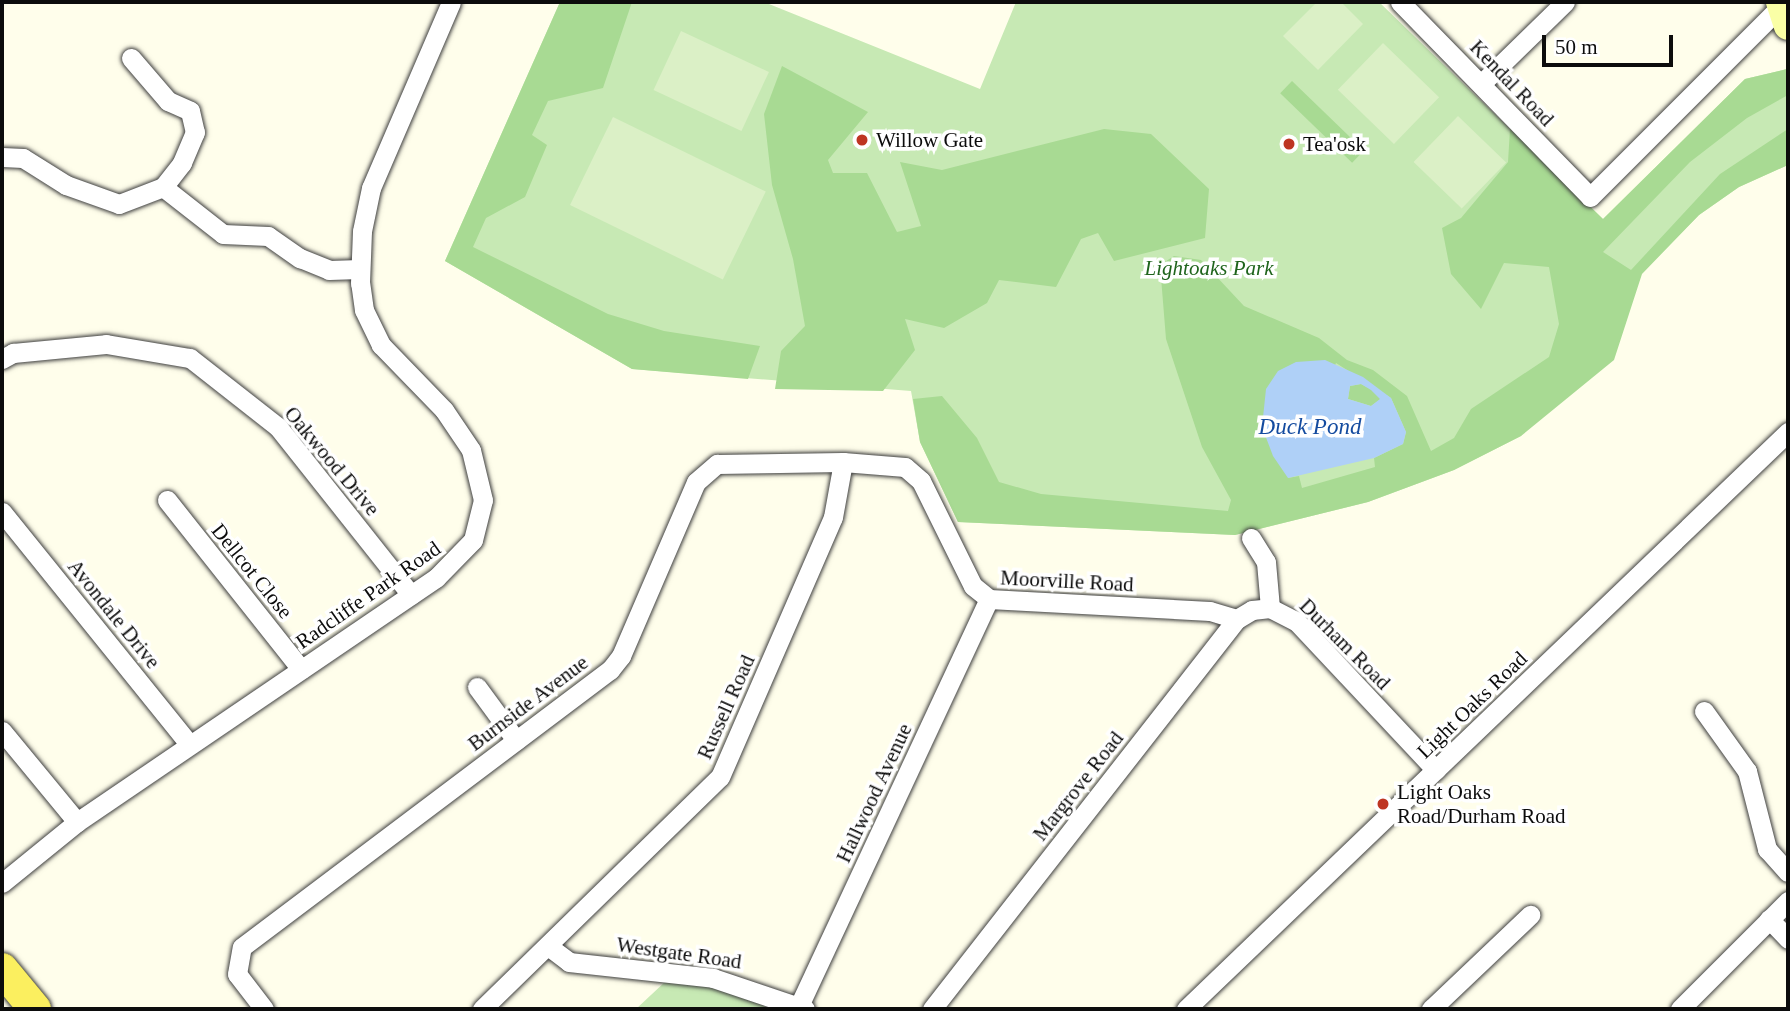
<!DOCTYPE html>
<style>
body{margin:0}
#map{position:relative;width:1790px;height:1011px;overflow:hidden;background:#fffeeb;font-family:"Times New Roman",serif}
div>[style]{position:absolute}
.green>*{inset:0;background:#c7e9b4}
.forest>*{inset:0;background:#a8da93;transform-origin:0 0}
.pitch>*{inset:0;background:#dbf0c6;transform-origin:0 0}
.water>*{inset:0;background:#afd0f7}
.roads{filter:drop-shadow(0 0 2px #3f3f3f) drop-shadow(0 0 2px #3f3f3f)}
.street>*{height:19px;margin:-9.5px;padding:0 9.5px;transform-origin:9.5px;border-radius:9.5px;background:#fff}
.secondary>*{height:28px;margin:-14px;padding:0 14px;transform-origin:14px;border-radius:14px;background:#faffa6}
.primary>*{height:32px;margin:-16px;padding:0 16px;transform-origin:16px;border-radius:16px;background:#fbef5f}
.dots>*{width:19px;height:19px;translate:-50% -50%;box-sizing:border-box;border:4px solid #fff;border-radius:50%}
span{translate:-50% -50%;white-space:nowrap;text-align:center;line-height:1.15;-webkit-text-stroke:7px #fff;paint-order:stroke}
.street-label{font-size:21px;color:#0c0c0c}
.poi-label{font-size:21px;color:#0c0c0c}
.left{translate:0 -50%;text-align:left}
.park-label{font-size:21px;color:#1f641c;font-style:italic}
.water-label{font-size:23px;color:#144b9f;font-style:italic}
.frame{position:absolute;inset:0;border:4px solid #0c0c0c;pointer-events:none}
.scale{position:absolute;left:1542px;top:35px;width:131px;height:32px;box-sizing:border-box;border:4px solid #0c0c0c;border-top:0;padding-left:9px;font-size:21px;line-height:24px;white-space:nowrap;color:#0c0c0c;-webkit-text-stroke:5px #fff;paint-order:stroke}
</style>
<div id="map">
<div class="green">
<div style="clip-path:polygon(560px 2px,764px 2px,980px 89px,1016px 2px,1379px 2px,1603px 219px,1745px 79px,1787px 69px,1788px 165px,1739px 187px,1699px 215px,1642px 273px,1521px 436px,1454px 470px,1368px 502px,1235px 535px,958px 522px,920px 442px,911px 391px,632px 369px,445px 261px)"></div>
<div style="clip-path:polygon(667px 980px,708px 986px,767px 1004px,762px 1009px,636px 1009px)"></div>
</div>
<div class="forest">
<div style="clip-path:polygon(560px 2px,632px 2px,603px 88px,548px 101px,532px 135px,547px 145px,525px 197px,486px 218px,473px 247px,608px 314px,664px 331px,760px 346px,748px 379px,632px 369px,445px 261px)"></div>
<div style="clip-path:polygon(782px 66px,868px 112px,828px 160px,833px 173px,867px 173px,897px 232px,921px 226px,900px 162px,942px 170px,1104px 129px,1151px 134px,1209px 189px,1205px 238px,1114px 261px,1098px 233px,1081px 239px,1056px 287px,999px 280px,987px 303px,944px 328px,905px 319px,915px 350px,883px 391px,775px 389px,781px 351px,805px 326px,793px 259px,772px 185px,764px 114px)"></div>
<div style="clip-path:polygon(evenodd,1787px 69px,1788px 95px,1747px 118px,1690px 162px,1603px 252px,1631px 270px,1720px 174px,1788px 129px,1788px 165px,1739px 187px,1699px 215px,1642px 274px,1614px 360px,1521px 436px,1454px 470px,1368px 502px,1235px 535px,958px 522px,920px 442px,913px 399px,942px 396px,977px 438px,999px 482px,1041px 494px,1228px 511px,1231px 500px,1202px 447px,1166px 339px,1160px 265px,1174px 256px,1201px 260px,1244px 306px,1319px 338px,1347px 360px,1373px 370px,1407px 396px,1431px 451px,1454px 438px,1471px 409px,1549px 357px,1559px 324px,1549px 267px,1504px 263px,1481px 309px,1451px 274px,1442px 228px,1461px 218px,1508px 162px,1510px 129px,1603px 219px,1745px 79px,1787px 69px,1336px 363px,1391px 398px,1406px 432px,1403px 444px,1374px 458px,1375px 467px,1302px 488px,1299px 476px,1288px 478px,1336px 363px)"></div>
<div style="left:1292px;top:81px;width:100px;height:17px;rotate:44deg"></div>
<div style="clip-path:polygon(1361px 384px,1371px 389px,1381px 399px,1371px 406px,1348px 399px,1350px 386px)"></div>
</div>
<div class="pitch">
<div style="clip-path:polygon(1317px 2px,1341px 2px,1363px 24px,1318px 70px,1283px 36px)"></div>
<div style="left:681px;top:31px;width:97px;height:65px;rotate:25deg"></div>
<div style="left:1383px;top:43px;width:78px;height:65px;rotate:44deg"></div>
<div style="left:1458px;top:116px;width:67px;height:64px;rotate:44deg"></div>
<div style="left:613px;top:117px;width:170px;height:98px;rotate:26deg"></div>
</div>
<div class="water">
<div style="clip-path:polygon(evenodd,1325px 360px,1363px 377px,1391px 398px,1406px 432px,1403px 444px,1374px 458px,1288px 478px,1273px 456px,1262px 427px,1266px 389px,1278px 371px,1296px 362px,1325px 360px,1361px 384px,1371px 390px,1380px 399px,1371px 406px,1348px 399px,1350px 386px,1361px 384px)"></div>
</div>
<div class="roads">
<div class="street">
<div style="left:1400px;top:2px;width:272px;rotate:45.7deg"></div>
<div style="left:1590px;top:197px;width:270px;rotate:-45deg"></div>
<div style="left:131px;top:58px;width:57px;rotate:49.3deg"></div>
<div style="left:168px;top:101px;width:24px;rotate:24deg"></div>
<div style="left:190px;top:111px;width:22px;rotate:77deg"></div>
<div style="left:195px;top:132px;width:34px;rotate:113deg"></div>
<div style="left:182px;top:163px;width:31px;rotate:128deg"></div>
<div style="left:1482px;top:83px;width:116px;rotate:-44.3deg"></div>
<div style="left:2px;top:157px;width:21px;rotate:3deg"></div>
<div style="left:23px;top:158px;width:51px;rotate:32.1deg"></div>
<div style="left:66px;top:185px;width:56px;rotate:19.7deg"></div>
<div style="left:119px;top:204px;width:47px;rotate:-21.1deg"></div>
<div style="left:163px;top:187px;width:76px;rotate:38.1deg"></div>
<div style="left:223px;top:234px;width:45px;rotate:2.5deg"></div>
<div style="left:268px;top:236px;width:39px;rotate:35deg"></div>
<div style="left:300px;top:258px;width:31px;rotate:22deg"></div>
<div style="left:329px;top:270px;width:31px;rotate:-2deg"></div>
<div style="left:2px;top:359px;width:13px;rotate:-29deg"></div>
<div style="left:13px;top:353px;width:93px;rotate:-5.5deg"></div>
<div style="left:106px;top:344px;width:85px;rotate:9.5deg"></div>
<div style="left:190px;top:358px;width:112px;rotate:38.1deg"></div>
<div style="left:278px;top:427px;width:214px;rotate:51.6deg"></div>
<div style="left:167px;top:500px;width:216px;rotate:51.6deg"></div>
<div style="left:2px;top:512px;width:299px;rotate:51.1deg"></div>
<div style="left:1251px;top:538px;width:28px;rotate:58deg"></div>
<div style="left:1266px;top:562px;width:46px;rotate:85deg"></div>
<div style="left:1270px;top:608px;width:29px;rotate:27deg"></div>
<div style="left:1296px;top:621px;width:204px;rotate:46.8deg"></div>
<div style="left:477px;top:687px;width:66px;rotate:53.7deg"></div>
<div style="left:1704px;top:711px;width:74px;rotate:54.4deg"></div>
<div style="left:1747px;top:771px;width:81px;rotate:75.6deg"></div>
<div style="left:1767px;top:849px;width:31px;rotate:48deg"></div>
<div style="left:2px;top:731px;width:118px;rotate:50.5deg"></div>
<div style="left:2px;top:883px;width:97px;rotate:-39.1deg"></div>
<div style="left:77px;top:822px;width:434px;rotate:-34.2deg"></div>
<div style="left:436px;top:578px;width:53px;rotate:-45.8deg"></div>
<div style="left:473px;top:540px;width:41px;rotate:-76deg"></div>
<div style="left:483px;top:500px;width:51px;rotate:-103.5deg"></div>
<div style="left:471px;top:450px;width:48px;rotate:-124deg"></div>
<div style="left:444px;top:410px;width:91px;rotate:-134.1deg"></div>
<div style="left:381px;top:345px;width:39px;rotate:-116deg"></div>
<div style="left:364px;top:310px;width:27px;rotate:-98deg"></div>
<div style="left:360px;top:283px;width:52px;rotate:-87.8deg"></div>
<div style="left:362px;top:231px;width:44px;rotate:-78.2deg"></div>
<div style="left:371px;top:188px;width:202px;rotate:-66.7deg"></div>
<div style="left:1769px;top:919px;width:28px;rotate:46deg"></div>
<div style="left:548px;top:946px;width:26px;rotate:37deg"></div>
<div style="left:569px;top:962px;width:145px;rotate:6.3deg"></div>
<div style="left:713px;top:978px;width:97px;rotate:18.6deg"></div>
<div style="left:799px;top:1006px;width:449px;rotate:-65deg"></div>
<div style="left:264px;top:1009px;width:44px;rotate:-127.6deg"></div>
<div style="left:237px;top:974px;width:27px;rotate:-80deg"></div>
<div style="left:242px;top:947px;width:461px;rotate:-37deg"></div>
<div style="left:610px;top:670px;width:18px;rotate:-52deg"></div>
<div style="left:621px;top:656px;width:189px;rotate:-66.7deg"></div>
<div style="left:696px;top:482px;width:28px;rotate:-41deg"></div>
<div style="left:717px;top:464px;width:126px;rotate:-0.9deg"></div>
<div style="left:843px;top:462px;width:62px;rotate:4.6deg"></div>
<div style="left:905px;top:467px;width:21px;rotate:41deg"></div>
<div style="left:921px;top:481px;width:117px;rotate:63.7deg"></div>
<div style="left:973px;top:586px;width:21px;rotate:39deg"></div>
<div style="left:989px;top:599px;width:221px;rotate:3.1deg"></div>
<div style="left:1210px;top:611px;width:28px;rotate:17deg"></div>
<div style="left:482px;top:1009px;width:332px;rotate:-44.3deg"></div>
<div style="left:720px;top:777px;width:283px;rotate:-66.5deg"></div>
<div style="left:833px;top:517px;width:56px;rotate:-79.7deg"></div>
<div style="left:932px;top:1009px;width:495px;rotate:-52deg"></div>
<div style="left:1237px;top:619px;width:17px;rotate:-31deg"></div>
<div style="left:1252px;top:610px;width:18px;rotate:-6deg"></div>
<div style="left:1186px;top:1009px;width:834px;rotate:-43.79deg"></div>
<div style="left:1431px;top:1009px;width:137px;rotate:-43.5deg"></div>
<div style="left:1680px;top:1009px;width:153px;rotate:-45deg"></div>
</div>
<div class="secondary">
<div style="left:1780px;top:2px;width:25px;rotate:72deg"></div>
</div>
<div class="primary">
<div style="left:2px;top:969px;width:52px;rotate:50.5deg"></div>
</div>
</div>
<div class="dots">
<div style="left:862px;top:140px;background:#be3522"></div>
<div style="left:1289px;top:144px;background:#be3522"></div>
<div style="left:1383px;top:804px;background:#be3522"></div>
</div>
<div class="street-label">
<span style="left:1512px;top:83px;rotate:46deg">Kendal Road</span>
<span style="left:332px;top:461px;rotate:50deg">Oakwood Drive</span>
<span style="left:252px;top:571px;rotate:51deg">Dellcot Close</span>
<span style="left:1067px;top:581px;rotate:3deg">Moorville Road</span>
<span style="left:368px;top:595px;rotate:-35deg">Radcliffe Park Road</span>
<span style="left:114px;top:614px;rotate:51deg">Avondale Drive</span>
<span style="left:1345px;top:644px;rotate:45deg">Durham Road</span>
<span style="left:528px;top:703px;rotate:-37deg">Burnside Avenue</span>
<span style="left:1472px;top:705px;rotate:-44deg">Light Oaks Road</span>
<span style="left:726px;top:707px;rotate:-66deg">Russell Road</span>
<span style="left:1078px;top:786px;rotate:-52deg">Margrove Road</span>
<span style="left:874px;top:793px;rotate:-65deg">Hallwood Avenue</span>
<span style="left:679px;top:953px;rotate:8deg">Westgate Road</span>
</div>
<div class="poi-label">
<span class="left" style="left:876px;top:140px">Willow Gate</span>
<span class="left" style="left:1303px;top:144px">Tea'osk</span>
<span class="left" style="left:1397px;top:804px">Light Oaks<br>Road/Durham Road</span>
</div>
<div class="park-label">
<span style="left:1209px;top:268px">Lightoaks Park</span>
</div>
<div class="water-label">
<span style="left:1310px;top:427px">Duck Pond</span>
</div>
<div class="frame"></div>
<div class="scale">50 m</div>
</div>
